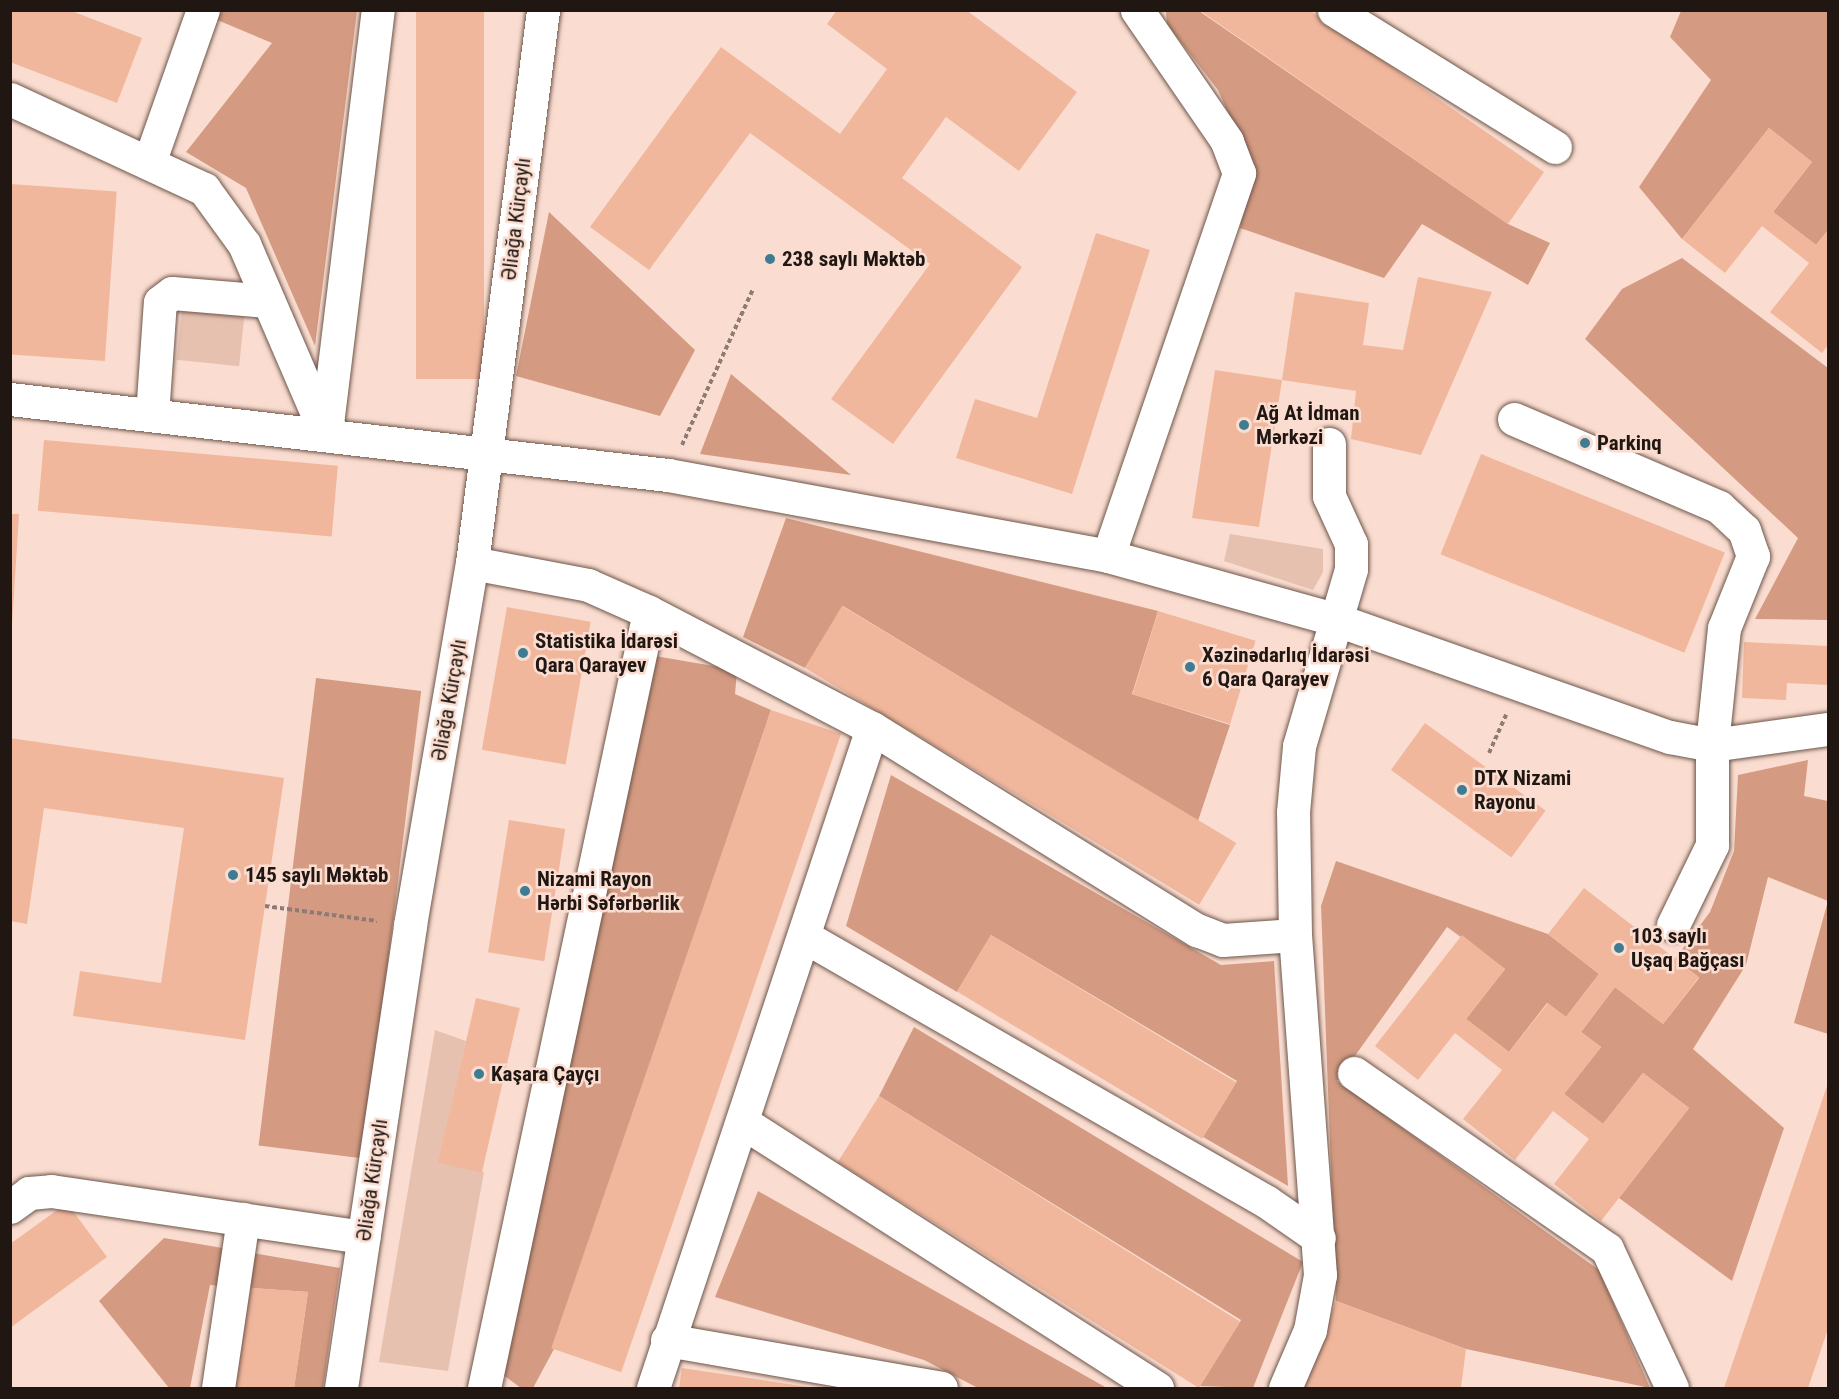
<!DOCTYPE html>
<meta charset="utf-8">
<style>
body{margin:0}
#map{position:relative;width:1839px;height:1399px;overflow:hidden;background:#faddd0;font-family:"Roboto Condensed",sans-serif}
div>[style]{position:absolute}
.green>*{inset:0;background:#e7c1b0;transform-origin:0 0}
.forest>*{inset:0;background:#d49b82;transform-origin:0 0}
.building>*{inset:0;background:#f1b79d;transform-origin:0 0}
.path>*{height:4px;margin-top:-2px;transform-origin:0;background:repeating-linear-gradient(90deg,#8f7b73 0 4.5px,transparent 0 7.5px)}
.roads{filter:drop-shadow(0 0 2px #6e554a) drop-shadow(0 0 2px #6e554a)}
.minor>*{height:33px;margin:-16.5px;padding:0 16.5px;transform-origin:16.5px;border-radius:16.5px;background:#fff}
.dots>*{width:16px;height:16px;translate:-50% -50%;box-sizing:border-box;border:3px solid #faddd0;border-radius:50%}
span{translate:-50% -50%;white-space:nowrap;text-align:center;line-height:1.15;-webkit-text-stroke:5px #faddd0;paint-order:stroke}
.street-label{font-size:21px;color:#201612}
.poi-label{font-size:21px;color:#201612;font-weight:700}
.left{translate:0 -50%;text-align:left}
.frame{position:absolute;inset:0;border:12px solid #201612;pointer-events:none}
</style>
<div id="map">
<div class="green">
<div style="left:182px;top:307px;width:63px;height:53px;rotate:6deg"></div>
<div style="clip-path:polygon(1230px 534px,1323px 549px,1323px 572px,1313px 590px,1224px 561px)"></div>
<div style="clip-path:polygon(435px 1030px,466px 1041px,440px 1163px,484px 1172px,448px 1371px,379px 1362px)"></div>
</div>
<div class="forest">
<div style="clip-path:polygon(196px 11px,357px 11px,315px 346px,246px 188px,186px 152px,272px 43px)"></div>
<div style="clip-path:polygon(1166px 11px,1199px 11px,1508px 224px,1550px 243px,1528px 285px,1422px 224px,1384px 278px,1240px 228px,1252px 167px,1218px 90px,1167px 24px)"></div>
<div style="clip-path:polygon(1681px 11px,1828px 11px,1828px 230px,1816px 245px,1773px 212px,1812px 162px,1769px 128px,1682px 239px,1639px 187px,1711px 80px,1670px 37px)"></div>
<div style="clip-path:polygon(549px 212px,695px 350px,660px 416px,516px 376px)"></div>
<div style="clip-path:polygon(1682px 258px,1828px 368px,1828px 620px,1755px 619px,1798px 538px,1585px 339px,1622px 289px)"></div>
<div style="clip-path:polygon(731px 374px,851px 475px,700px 454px)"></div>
<div style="clip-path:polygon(786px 518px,1158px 611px,1132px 694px,1230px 725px,1198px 821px,843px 606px,805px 668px,743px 637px)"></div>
<div style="clip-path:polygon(655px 656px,737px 670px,735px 694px,771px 710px,554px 1349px,533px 1388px,521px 1388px,495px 1369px)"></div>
<div style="left:316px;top:678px;width:106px;height:471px;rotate:7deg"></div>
<div style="clip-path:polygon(1808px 760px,1804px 796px,1828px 801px,1828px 1034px,1794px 1023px,1828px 901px,1768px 877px,1746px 965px,1693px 1049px,1784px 1128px,1732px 1281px,1619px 1198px,1689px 1108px,1643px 1073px,1603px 1124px,1564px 1094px,1601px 1047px,1581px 1032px,1615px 987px,1663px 1024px,1699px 978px,1675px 959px,1710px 912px,1734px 851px,1738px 775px)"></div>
<div style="clip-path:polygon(891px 775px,1221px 965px,1274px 961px,1288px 1186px,1203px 1137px,1237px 1081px,991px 935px,957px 992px,846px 926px)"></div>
<div style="clip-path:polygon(1336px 861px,1548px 934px,1599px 974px,1566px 1017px,1547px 1003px,1509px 1052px,1466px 1019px,1505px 969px,1447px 927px,1337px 1081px,1599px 1270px,1650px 1388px,1466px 1349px,1336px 1301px,1321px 906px)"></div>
<div style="clip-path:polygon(914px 1027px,1303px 1262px,1253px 1388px,1200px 1386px,1241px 1320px,879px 1096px)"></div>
<div style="clip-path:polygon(758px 1191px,1107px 1388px,978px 1388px,924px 1360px,715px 1297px)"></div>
<div style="clip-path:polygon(164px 1238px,340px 1268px,323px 1388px,294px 1388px,308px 1292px,210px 1285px,190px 1388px,169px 1388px,99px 1301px)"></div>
</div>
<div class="building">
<div style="clip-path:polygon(10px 10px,69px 10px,142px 38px,117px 103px,10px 62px)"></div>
<div style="left:416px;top:10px;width:68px;height:369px"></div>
<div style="clip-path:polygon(837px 10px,966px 10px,1077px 92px,1019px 171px,946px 117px,902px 178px,1022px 267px,893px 444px,831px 399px,930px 264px,750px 133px,649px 270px,590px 227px,721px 47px,840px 134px,887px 69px,827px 24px)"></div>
<div style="clip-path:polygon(1199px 10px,1309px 10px,1544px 172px,1508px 224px)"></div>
<div style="clip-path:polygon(1769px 128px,1812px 162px,1773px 212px,1816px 245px,1828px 230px,1828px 345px,1822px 353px,1770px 312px,1809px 263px,1762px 226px,1725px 273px,1682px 239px)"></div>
<div style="left:10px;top:184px;width:107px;height:170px;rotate:4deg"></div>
<div style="clip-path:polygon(1096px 233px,1150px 250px,1072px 494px,956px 458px,975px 399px,1037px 418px)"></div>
<div style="clip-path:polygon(1418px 277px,1492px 292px,1421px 455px,1351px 439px,1356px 391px,1282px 380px,1259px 527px,1192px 518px,1215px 370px,1282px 380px,1295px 292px,1369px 303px,1363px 345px,1403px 350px)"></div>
<div style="left:44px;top:440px;width:295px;height:71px;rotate:5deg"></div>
<div style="left:1481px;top:454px;width:263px;height:108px;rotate:22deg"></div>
<div style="clip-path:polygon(10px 514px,19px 514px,12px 625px,10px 625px)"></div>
<div style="left:842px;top:606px;width:460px;height:72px;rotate:31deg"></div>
<div style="left:507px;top:607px;width:85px;height:145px;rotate:10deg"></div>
<div style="left:1158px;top:611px;width:102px;height:87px;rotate:17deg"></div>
<div style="clip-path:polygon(1744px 642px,1828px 646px,1828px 685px,1787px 683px,1786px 700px,1742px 698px)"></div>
<div style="left:771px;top:710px;width:74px;height:675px;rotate:19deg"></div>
<div style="left:1425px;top:723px;width:149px;height:58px;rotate:36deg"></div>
<div style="clip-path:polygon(10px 738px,284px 778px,245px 1040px,73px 1016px,80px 971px,161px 983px,184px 828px,44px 808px,27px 924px,10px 921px)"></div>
<div style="left:509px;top:820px;width:57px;height:134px;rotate:9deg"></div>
<div style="clip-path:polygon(1584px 888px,1699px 977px,1663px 1024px,1615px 987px,1581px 1032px,1601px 1047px,1564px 1094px,1603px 1124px,1643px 1073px,1689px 1108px,1601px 1221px,1554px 1184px,1589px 1139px,1553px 1111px,1515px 1160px,1463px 1119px,1502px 1070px,1455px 1033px,1418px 1080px,1375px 1046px,1462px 935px,1505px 969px,1466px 1019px,1509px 1052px,1548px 1003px,1566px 1017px,1599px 974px,1548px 934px)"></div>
<div style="left:991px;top:935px;width:286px;height:66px;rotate:31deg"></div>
<div style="left:476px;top:998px;width:45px;height:169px;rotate:13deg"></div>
<div style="clip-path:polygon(1828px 1083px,1828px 1329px,1808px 1388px,1724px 1388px)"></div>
<div style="left:879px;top:1096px;width:426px;height:78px;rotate:32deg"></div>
<div style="clip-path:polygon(67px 1203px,107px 1257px,10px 1328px,10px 1244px)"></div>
<div style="clip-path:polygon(240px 1287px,308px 1292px,294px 1388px,228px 1388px)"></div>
<div style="clip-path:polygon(1336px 1301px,1466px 1349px,1461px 1388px,1305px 1388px)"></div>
<div style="clip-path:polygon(682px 1368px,808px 1387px,808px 1388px,679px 1388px)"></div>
</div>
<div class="path">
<div style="left:682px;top:445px;width:171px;rotate:-65.5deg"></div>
<div style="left:1489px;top:753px;width:42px;rotate:-65.9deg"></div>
<div style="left:265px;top:906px;width:113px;rotate:7.6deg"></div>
</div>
<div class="roads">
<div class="minor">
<div style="left:1334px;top:10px;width:260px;rotate:31.8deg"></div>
<div style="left:10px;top:99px;width:214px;rotate:24.9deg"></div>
<div style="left:204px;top:189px;width:68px;rotate:54deg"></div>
<div style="left:244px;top:244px;width:207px;rotate:66.7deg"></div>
<div style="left:149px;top:163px;width:162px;rotate:-70.6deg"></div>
<div style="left:10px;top:399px;width:662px;rotate:6.59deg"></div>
<div style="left:668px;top:475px;width:447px;rotate:10.4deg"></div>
<div style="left:1108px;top:556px;width:238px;rotate:15.6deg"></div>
<div style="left:1337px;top:620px;width:353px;rotate:19.4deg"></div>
<div style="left:1670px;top:737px;width:43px;rotate:10.8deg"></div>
<div style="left:1712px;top:745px;width:117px;rotate:-7.9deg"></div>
<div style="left:152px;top:415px;width:113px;rotate:-86deg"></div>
<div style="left:160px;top:302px;width:15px;rotate:-37deg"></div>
<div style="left:172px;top:293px;width:96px;rotate:4.8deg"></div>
<div style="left:1514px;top:419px;width:223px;rotate:23.2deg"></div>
<div style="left:1719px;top:507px;width:34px;rotate:43deg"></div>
<div style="left:1744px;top:530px;width:28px;rotate:71deg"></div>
<div style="left:1753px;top:556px;width:78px;rotate:111.9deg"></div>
<div style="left:1724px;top:628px;width:118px;rotate:95.9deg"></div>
<div style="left:1712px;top:745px;width:100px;rotate:90deg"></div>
<div style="left:1712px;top:845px;width:89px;rotate:116deg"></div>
<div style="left:326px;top:432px;width:425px;rotate:-83deg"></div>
<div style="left:1108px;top:556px;width:405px;rotate:-71.1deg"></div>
<div style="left:1239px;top:173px;width:34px;rotate:-111deg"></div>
<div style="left:1227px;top:141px;width:159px;rotate:-124.5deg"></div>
<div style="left:472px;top:563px;width:118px;rotate:10.7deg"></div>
<div style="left:588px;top:585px;width:67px;rotate:23.9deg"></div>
<div style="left:649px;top:612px;width:251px;rotate:27.5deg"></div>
<div style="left:872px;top:728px;width:383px;rotate:31.9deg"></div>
<div style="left:1197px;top:930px;width:28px;rotate:21deg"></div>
<div style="left:1223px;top:940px;width:72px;rotate:-4deg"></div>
<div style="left:807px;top:938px;width:530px;rotate:29.85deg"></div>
<div style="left:1267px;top:1202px;width:63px;rotate:34.7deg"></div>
<div style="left:1354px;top:1073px;width:308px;rotate:34.8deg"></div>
<div style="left:1607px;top:1249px;width:153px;rotate:64.9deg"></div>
<div style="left:744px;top:1123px;width:491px;rotate:32.7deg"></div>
<div style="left:10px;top:1207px;width:24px;rotate:-36deg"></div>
<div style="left:29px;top:1193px;width:22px;rotate:-5deg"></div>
<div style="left:51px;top:1191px;width:316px;rotate:8.4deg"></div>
<div style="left:667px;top:1340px;width:278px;rotate:9.9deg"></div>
<div style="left:218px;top:1388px;width:171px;rotate:-81.6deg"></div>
<div style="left:341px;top:1388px;width:468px;rotate:-81.5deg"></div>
<div style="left:410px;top:925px;width:367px;rotate:-80.3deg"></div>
<div style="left:472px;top:563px;width:558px;rotate:-82.68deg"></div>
<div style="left:484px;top:1388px;width:793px;rotate:-78deg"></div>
<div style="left:653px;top:1388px;width:695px;rotate:-71.64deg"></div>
<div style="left:1285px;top:1388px;width:63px;rotate:-66.7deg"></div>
<div style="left:1310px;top:1330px;width:56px;rotate:-79.7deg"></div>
<div style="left:1320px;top:1275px;width:341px;rotate:-94.2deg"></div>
<div style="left:1295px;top:935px;width:123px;rotate:-90.9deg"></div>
<div style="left:1293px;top:812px;width:66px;rotate:-84.8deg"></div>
<div style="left:1299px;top:746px;width:184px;rotate:-73.6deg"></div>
<div style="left:1351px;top:569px;width:25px;rotate:-90deg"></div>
<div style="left:1351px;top:544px;width:53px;rotate:-114.6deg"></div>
<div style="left:1329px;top:496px;width:52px;rotate:-90deg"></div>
</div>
</div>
<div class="dots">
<div style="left:770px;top:259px;background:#3f7c92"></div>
<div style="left:1244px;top:425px;background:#3f7c92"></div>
<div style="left:1585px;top:443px;background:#3f7c92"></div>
<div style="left:523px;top:653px;background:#3f7c92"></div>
<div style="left:1190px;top:667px;background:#3f7c92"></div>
<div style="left:1462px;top:790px;background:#3f7c92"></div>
<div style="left:233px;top:875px;background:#3f7c92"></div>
<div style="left:525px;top:891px;background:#3f7c92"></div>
<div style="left:1619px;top:948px;background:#3f7c92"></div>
<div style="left:479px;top:1074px;background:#3f7c92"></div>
</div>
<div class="street-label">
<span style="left:516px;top:219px;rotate:-83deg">Əliağa Kürçaylı</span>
<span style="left:449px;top:700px;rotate:-80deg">Əliağa Kürçaylı</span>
<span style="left:372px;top:1180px;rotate:-82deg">Əliağa Kürçaylı</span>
</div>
<div class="poi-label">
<span class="left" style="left:782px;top:259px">238 saylı Məktəb</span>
<span class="left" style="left:1256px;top:425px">Ağ At İdman<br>Mərkəzi</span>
<span class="left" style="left:1597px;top:443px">Parkinq</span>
<span class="left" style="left:535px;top:653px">Statistika İdarəsi<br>Qara Qarayev</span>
<span class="left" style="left:1202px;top:667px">Xəzinədarlıq İdarəsi<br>6 Qara Qarayev</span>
<span class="left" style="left:1474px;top:790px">DTX Nizami<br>Rayonu</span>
<span class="left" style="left:245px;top:875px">145 saylı Məktəb</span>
<span class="left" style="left:537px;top:891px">Nizami Rayon<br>Hərbi Səfərbərlik</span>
<span class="left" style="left:1631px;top:948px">103 saylı<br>Uşaq Bağçası</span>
<span class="left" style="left:491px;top:1074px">Kaşara Çayçı</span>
</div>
<div class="frame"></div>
</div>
